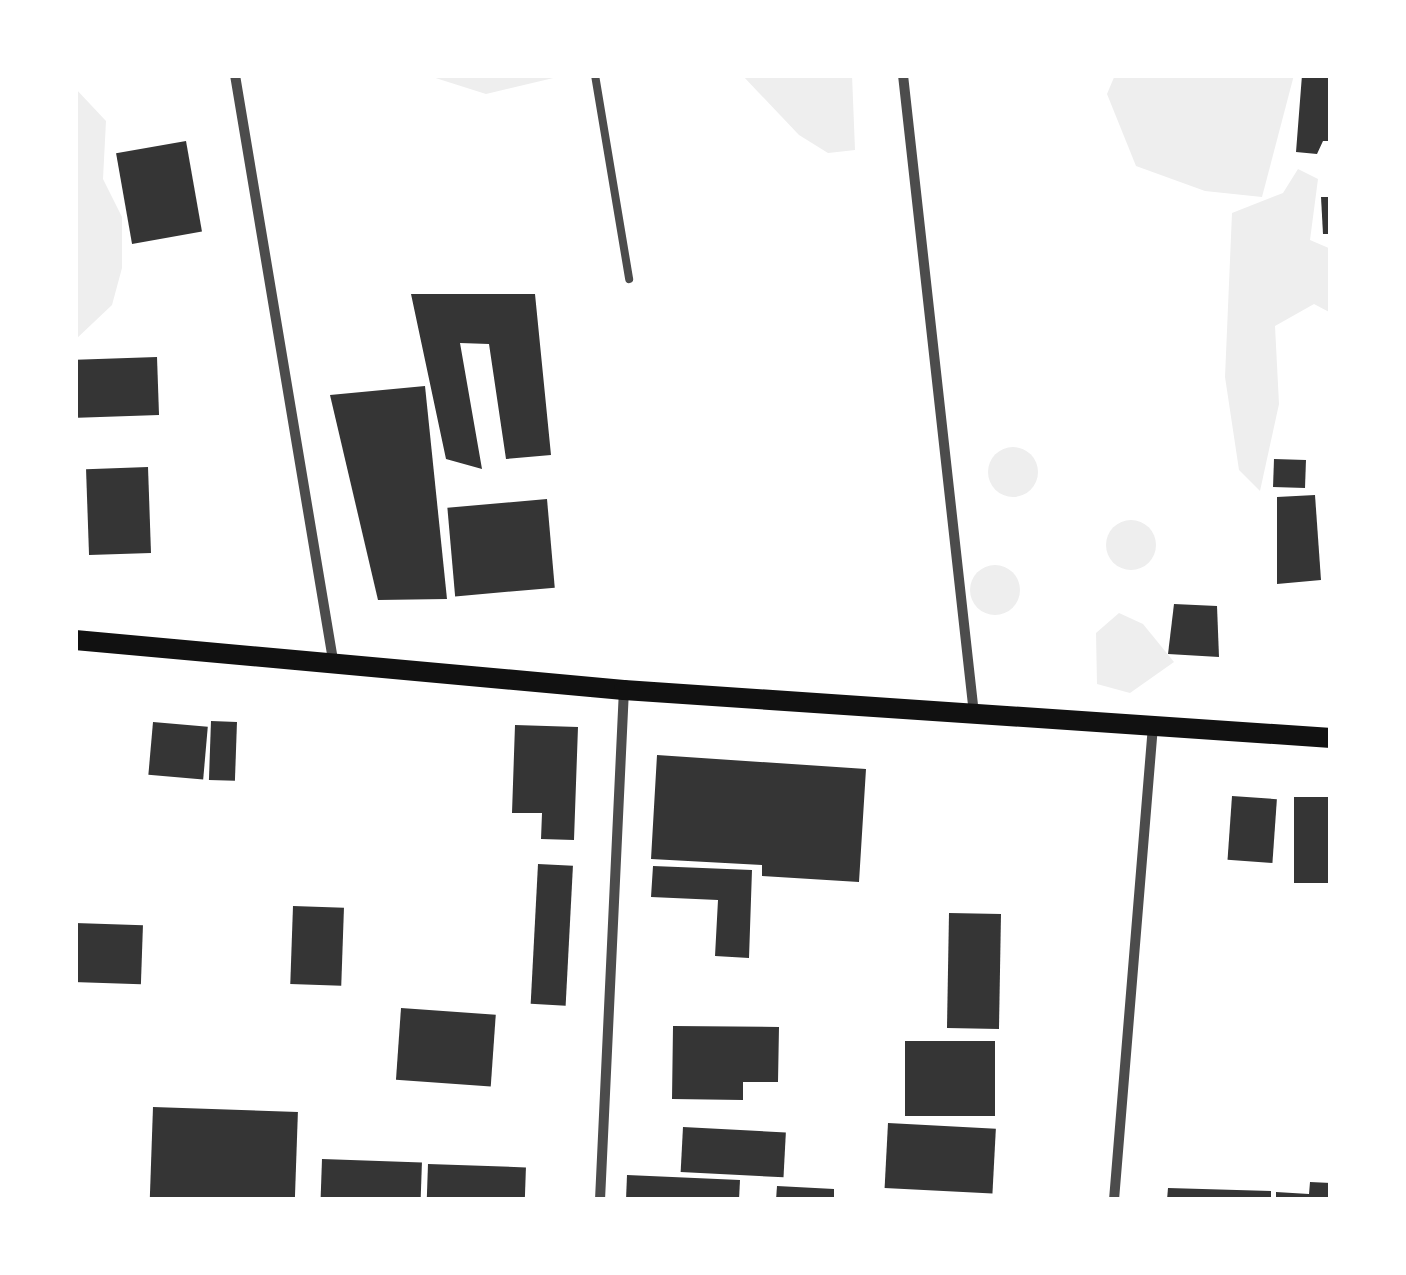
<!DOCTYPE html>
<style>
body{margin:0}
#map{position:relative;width:1406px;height:1275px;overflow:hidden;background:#fff;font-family:Karla,sans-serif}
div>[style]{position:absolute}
.green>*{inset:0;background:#eee}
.round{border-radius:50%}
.building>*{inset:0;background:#353535;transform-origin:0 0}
.service>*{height:8px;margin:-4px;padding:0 4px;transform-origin:4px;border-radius:4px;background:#4c4c4c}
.minor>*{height:10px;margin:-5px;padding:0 5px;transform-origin:5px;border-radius:5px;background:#4c4c4c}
.secondary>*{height:20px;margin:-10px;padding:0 10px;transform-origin:10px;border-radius:10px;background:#111}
span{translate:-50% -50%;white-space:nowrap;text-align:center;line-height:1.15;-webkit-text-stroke:9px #fff;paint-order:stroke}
.frame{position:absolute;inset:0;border:78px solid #fff;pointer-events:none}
</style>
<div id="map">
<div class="green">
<div style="clip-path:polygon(426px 75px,566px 75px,486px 94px)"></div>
<div style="clip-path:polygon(742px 75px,852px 75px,855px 150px,828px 153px,799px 135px)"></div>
<div style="clip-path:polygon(1115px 75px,1294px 75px,1262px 197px,1205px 191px,1136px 166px,1107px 94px)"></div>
<div style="clip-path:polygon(75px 88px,106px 121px,103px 179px,122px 217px,122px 268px,112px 305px,75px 340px)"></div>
<div style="clip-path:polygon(1298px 169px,1318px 179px,1310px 240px,1331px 249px,1331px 313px,1314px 304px,1275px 326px,1279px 404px,1260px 491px,1239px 470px,1225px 377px,1232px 213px,1283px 193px)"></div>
<div class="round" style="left:988px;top:447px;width:50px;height:50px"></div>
<div class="round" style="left:1106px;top:520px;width:50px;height:50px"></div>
<div class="round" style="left:970px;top:565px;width:50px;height:50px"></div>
<div style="clip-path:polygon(1119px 613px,1143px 624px,1174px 662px,1130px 693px,1097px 684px,1096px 633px)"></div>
</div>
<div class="building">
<div style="clip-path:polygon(1302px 75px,1331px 75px,1331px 141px,1323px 141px,1317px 154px,1296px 152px)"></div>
<div style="left:186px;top:141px;width:92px;height:71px;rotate:80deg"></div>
<div style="clip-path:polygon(1321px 197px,1331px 197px,1331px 234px,1323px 234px)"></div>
<div style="clip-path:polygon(411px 294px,535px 294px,551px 455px,506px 459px,489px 344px,460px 343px,482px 469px,446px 459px)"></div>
<div style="left:157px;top:357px;width:58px;height:81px;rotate:88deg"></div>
<div style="clip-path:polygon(425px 386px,447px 599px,378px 600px,330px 395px)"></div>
<div style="left:1274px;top:459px;width:32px;height:28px;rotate:2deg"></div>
<div style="left:148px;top:467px;width:86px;height:62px;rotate:88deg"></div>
<div style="clip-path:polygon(1315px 495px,1321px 580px,1277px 584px,1277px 497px)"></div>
<div style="left:547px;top:499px;width:89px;height:100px;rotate:85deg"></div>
<div style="clip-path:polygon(1174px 604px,1217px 606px,1219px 657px,1168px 654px)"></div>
<div style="left:211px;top:721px;width:26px;height:59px;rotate:2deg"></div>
<div style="left:153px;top:722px;width:55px;height:53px;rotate:5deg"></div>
<div style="clip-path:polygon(515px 725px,578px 727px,574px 840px,541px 839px,542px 813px,512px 813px)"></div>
<div style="clip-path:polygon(657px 755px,866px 769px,859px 882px,762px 876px,762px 865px,651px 859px)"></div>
<div style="left:1232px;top:796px;width:45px;height:64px;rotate:4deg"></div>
<div style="left:1331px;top:797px;width:86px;height:37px;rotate:90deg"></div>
<div style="left:538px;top:864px;width:35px;height:140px;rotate:3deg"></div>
<div style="clip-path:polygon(653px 866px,752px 870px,749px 958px,715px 956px,718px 900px,651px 897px)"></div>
<div style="left:293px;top:906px;width:51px;height:78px;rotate:2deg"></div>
<div style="left:949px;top:913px;width:52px;height:115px;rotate:1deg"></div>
<div style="left:75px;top:923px;width:68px;height:59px;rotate:2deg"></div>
<div style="left:401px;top:1008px;width:95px;height:72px;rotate:4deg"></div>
<div style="clip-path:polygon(673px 1026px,779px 1027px,778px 1082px,743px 1082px,743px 1100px,672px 1099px)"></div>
<div style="left:905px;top:1041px;width:90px;height:75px"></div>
<div style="left:153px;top:1107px;width:145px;height:93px;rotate:2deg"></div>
<div style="left:888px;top:1123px;width:108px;height:65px;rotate:3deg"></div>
<div style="left:683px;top:1127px;width:103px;height:45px;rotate:3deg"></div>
<div style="left:322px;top:1159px;width:100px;height:41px;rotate:2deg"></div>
<div style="left:428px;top:1164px;width:98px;height:36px;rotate:2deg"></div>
<div style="clip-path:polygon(627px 1175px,740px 1180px,739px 1200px,626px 1200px)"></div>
<div style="clip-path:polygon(1310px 1182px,1331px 1183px,1331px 1200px,1276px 1200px,1276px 1192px,1309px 1194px)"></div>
<div style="clip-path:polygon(777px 1186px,834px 1189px,834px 1200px,776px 1200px)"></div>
<div style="clip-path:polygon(1168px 1188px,1271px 1191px,1271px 1200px,1167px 1200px)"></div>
</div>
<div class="service">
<div style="left:595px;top:75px;width:207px;rotate:80.5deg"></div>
</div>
<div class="minor">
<div style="left:235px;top:75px;width:599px;rotate:80.49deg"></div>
<div style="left:903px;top:75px;width:643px;rotate:83.66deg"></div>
<div style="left:600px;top:1200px;width:511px;rotate:-87.31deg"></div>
<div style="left:1114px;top:1200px;width:475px;rotate:-85.3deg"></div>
</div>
<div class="secondary">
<div style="left:75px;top:640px;width:551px;rotate:5.2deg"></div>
<div style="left:624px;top:690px;width:709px;rotate:3.88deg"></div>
</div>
<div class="frame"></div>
</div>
